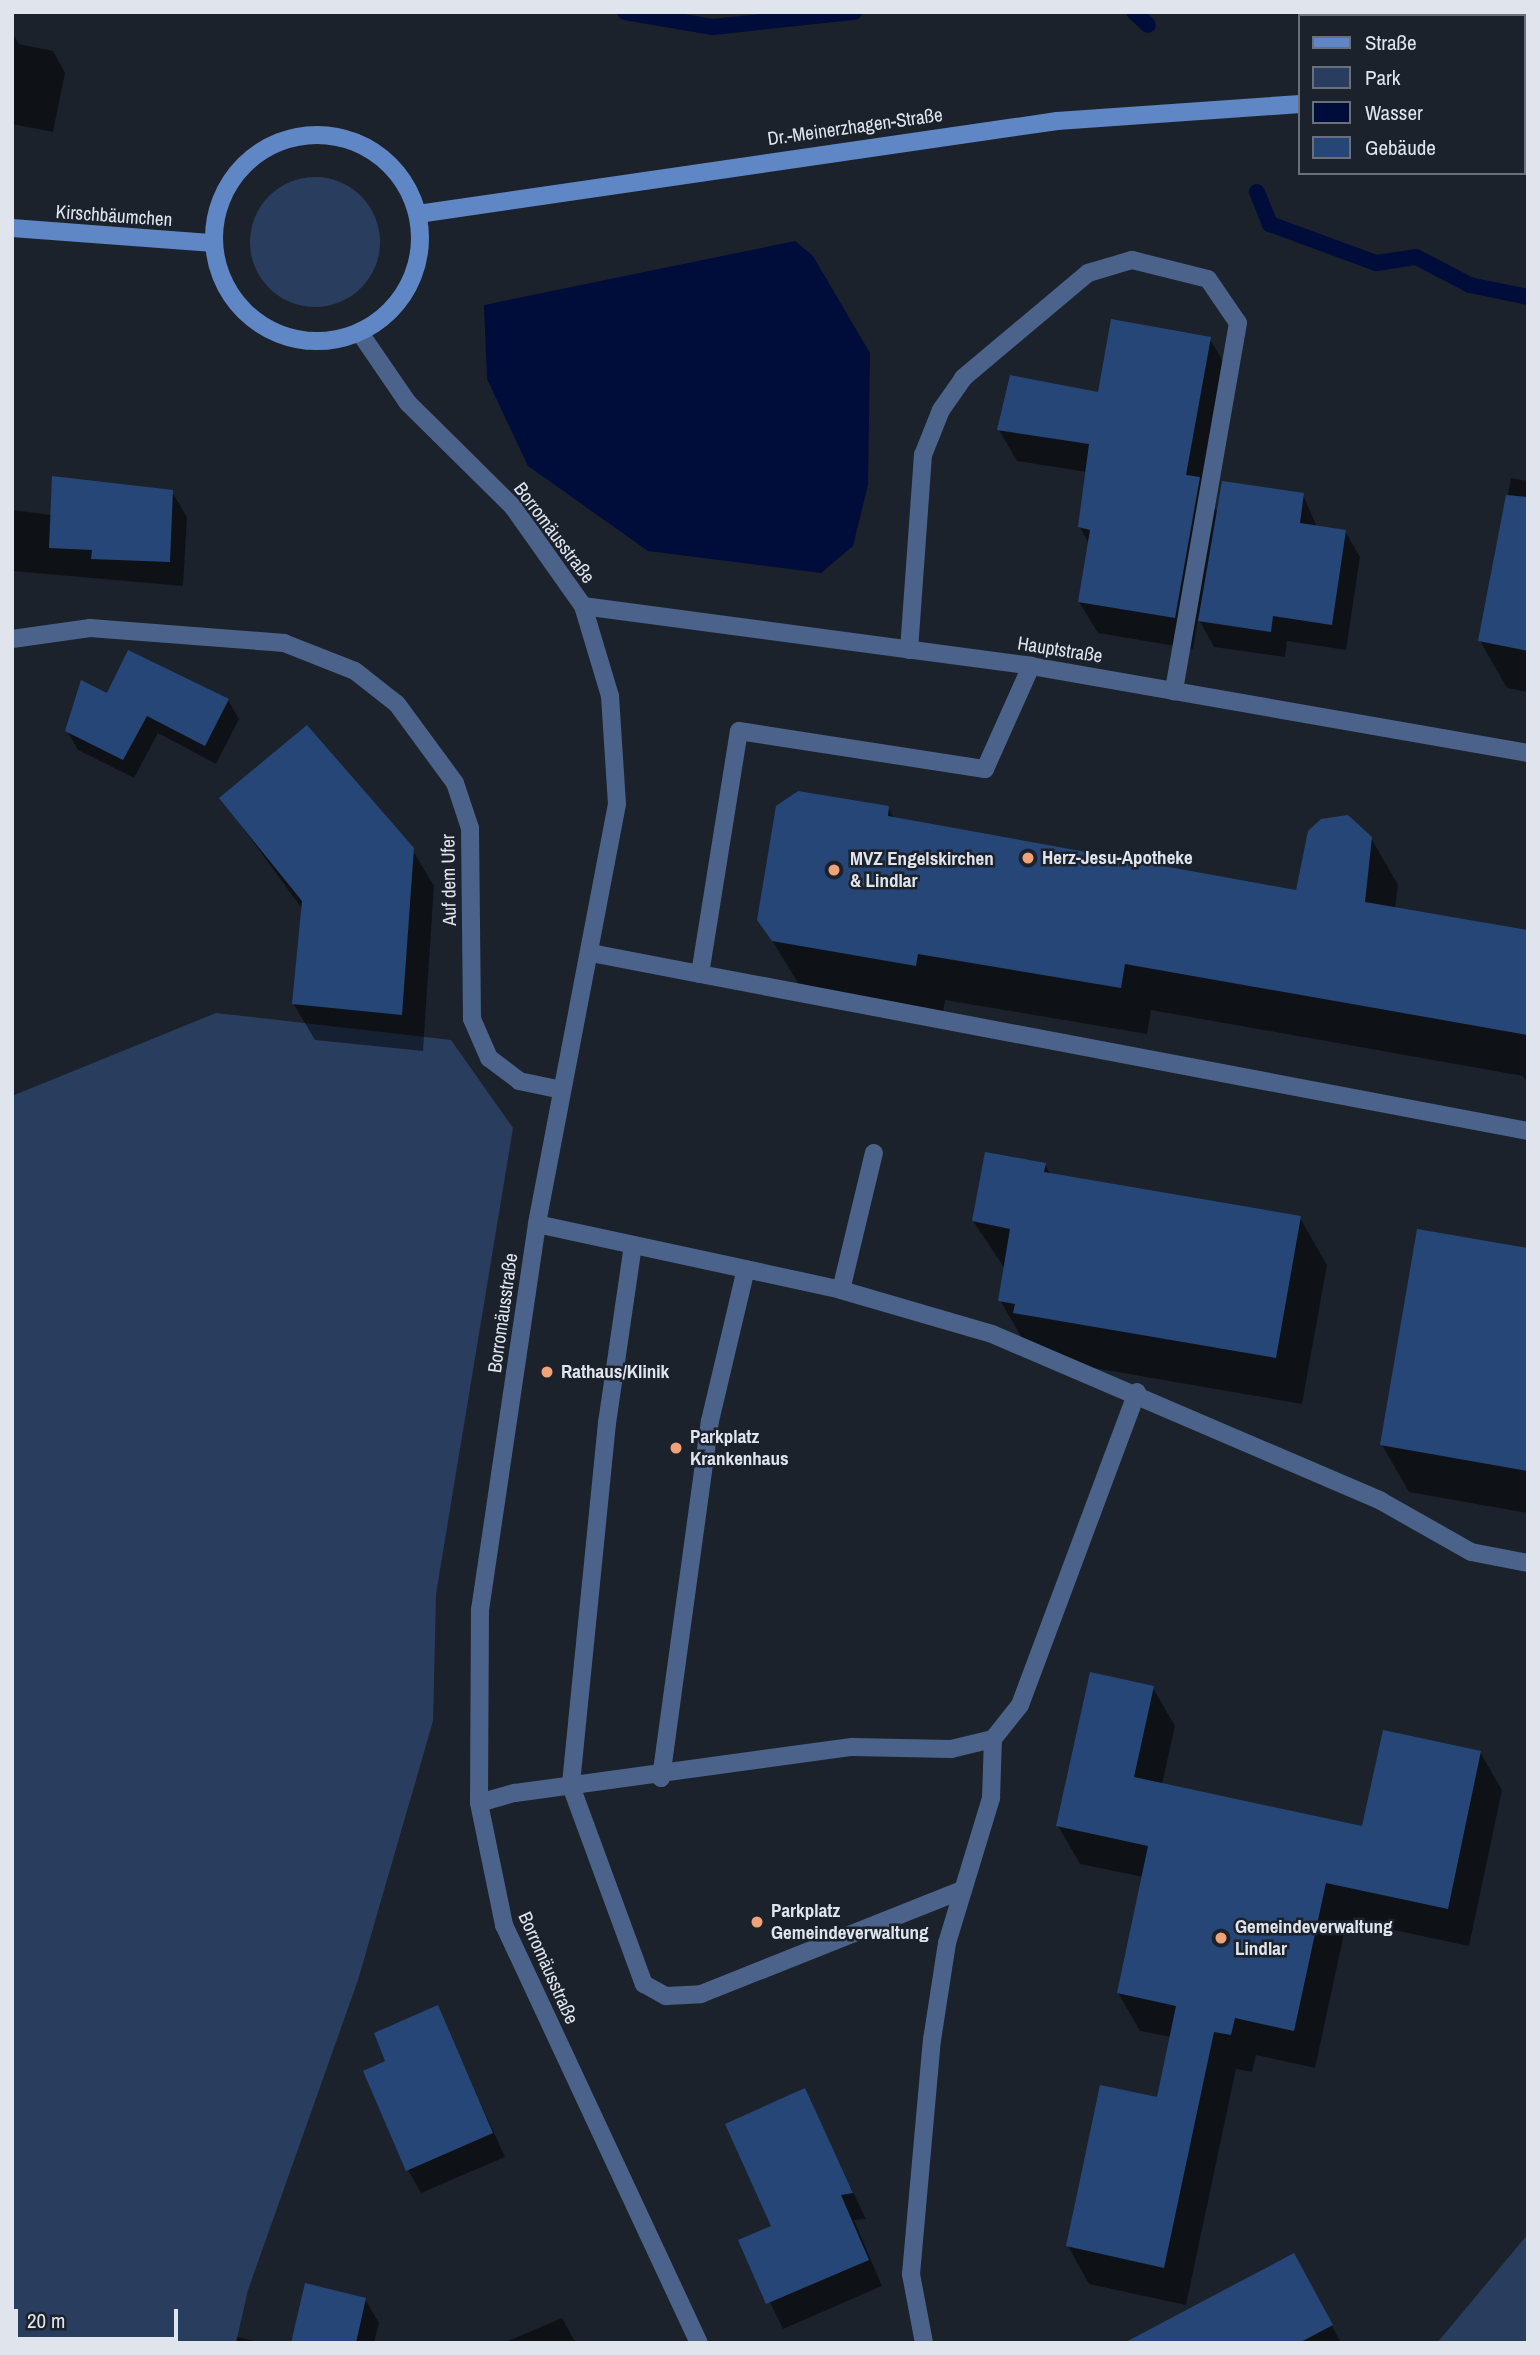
<!DOCTYPE html>
<meta charset="utf-8">
<style>
body{margin:0}
#map{position:relative;width:1540px;height:2355px;overflow:hidden;background:#1c222c;font-family:"Archivo Narrow",sans-serif}
div>[style]{position:absolute}
.green>*{inset:0;background:#293e5f}
.round{border-radius:50%}
.water>*{inset:0;background:#000d3b}
.shadow>*{inset:0;background:#0007}
.stream>*{height:16px;margin:-8px;padding:0 8px;transform-origin:8px;border-radius:8px;background:#000d3b}
.building>*{inset:0;background:#274678}
.service>*{height:18px;margin:-9px;padding:0 9px;transform-origin:9px;border-radius:9px;background:#4b638a}
.minor>*{height:18px;margin:-9px;padding:0 9px;transform-origin:9px;border-radius:9px;background:#4b638a}
.tertiary>*{height:18px;margin:-9px;padding:0 9px;transform-origin:9px;border-radius:9px;background:#4b638a}
.secondary>*{height:18px;margin:-9px;padding:0 9px;transform-origin:9px;border-radius:9px;background:#6087c5}
.secondary>.ring{margin:-9px;padding:0;box-sizing:content-box;background:none;border:18px solid #6087c5;border-radius:50%}
.dots>*{width:19px;height:19px;translate:-50% -50%;box-sizing:border-box;border:4px solid #1c222c;border-radius:50%}
span{translate:-50% -50%;white-space:nowrap;text-align:center;line-height:1.15;-webkit-text-stroke:5px #1c222c;paint-order:stroke}
.street-label{font-size:19px;color:#e0e4ec}
.poi-label{font-size:19px;color:#e0e4ec;font-weight:700}
.left{translate:0 -50%;text-align:left}
.frame{position:absolute;inset:0;border:14px solid #e0e4ec;pointer-events:none}
.legend{position:absolute;left:1298px;top:14px;width:228px;height:161px;box-sizing:border-box;background:#1c222c;border:2px solid #6a7079;margin:0;padding:9px 12px;list-style:none;font-size:21px;color:#e0e4ec}
.legend li{display:flex;align-items:center;gap:14px;height:35px}
.legend b{width:35px;border:2px solid #6a7079}
.scale{position:absolute;left:14px;top:2309px;width:164px;height:32px;box-sizing:border-box;border:4px solid #e0e4ec;border-top:0;padding-left:9px;font-size:21px;line-height:24px;white-space:nowrap;color:#e0e4ec;-webkit-text-stroke:5px #1c222c;paint-order:stroke}
</style>
<div id="map">
<div class="green">
<div class="round" style="left:250px;top:177px;width:130px;height:130px"></div>
<div style="clip-path:polygon(216px 1013px,451px 1040px,513px 1128px,436px 1594px,433px 1721px,358px 1980px,248px 2290px,236px 2343px,12px 2343px,12px 1096px)"></div>
<div style="clip-path:polygon(1528px 2234px,1528px 2343px,1437px 2343px)"></div>
</div>
<div class="water">
<div style="clip-path:polygon(795px 241px,813px 256px,870px 353px,868px 485px,853px 546px,821px 573px,648px 551px,528px 466px,487px 379px,484px 305px)"></div>
</div>
<div class="shadow">
<div style="clip-path:polygon(12px 32px,19px 44px,53px 51px,65px 73px,53px 132px,12px 124px)"></div>
<div style="clip-path:polygon(1210px 339px,1228px 370px,1206px 492px,1218px 513px,1303px 495px,1317px 527px,1345px 531px,1360px 557px,1346px 650px,1287px 641px,1285px 657px,1214px 647px,1198px 618px,1193px 649px,1098px 633px,1079px 602px,1089px 544px,1080px 527px,1087px 472px,1017px 461px,999px 430px,1099px 394px)"></div>
<div style="clip-path:polygon(1511px 478px,1528px 481px,1528px 692px,1507px 688px,1480px 641px)"></div>
<div style="clip-path:polygon(172px 492px,187px 517px,183px 586px,12px 571px,12px 510px,52px 515px)"></div>
<div style="clip-path:polygon(107px 696px,228px 700px,239px 719px,216px 764px,158px 733px,134px 778px,78px 750px,67px 731px)"></div>
<div style="clip-path:polygon(221px 798px,412px 849px,434px 886px,423px 1051px,315px 1040px,293px 1003px,303px 910px)"></div>
<div style="clip-path:polygon(888px 808px,895px 820px,1297px 892px,1371px 838px,1398px 885px,1395px 909px,1528px 932px,1528px 1085px,1523px 1076px,1151px 1010px,1147px 1034px,945px 1000px,943px 1012px,801px 988px,759px 919px)"></div>
<div style="clip-path:polygon(1045px 1165px,1051px 1175px,1300px 1218px,1327px 1265px,1302px 1404px,1042px 1359px,1027px 1347px,1000px 1300px,1005px 1269px,973px 1221px)"></div>
<div style="clip-path:polygon(1528px 1250px,1528px 1513px,1409px 1492px,1382px 1445px)"></div>
<div style="clip-path:polygon(1153px 1688px,1175px 1726px,1162px 1784px,1364px 1828px,1480px 1752px,1502px 1790px,1469px 1946px,1347px 1920px,1315px 2068px,1256px 2055px,1252px 2072px,1236px 2069px,1186px 2305px,1089px 2284px,1068px 2246px,1158px 2099px,1171px 2037px,1140px 2031px,1118px 1993px,1143px 1877px,1080px 1864px,1058px 1826px)"></div>
<div style="clip-path:polygon(437px 2007px,505px 2157px,421px 2193px,408px 2170px,387px 2062px)"></div>
<div style="clip-path:polygon(804px 2090px,866px 2219px,854px 2220px,882px 2286px,783px 2329px,740px 2241px,774px 2227px)"></div>
<div style="clip-path:polygon(1308px 2280px,1341px 2343px,1128px 2343px)"></div>
<div style="clip-path:polygon(365px 2299px,379px 2323px,374px 2343px,293px 2343px)"></div>
<div style="clip-path:polygon(562px 2318px,576px 2343px,503px 2343px)"></div>
<div style="clip-path:polygon(237px 2337px,263px 2343px,236px 2343px)"></div>
</div>
<div class="stream">
<div style="left:625px;top:12px;width:89px;rotate:9.7deg"></div>
<div style="left:713px;top:27px;width:142px;rotate:-6.1deg"></div>
<div style="left:1134px;top:12px;width:19px;rotate:43deg"></div>
<div style="left:1257px;top:192px;width:35px;rotate:68deg"></div>
<div style="left:1270px;top:224px;width:113px;rotate:20.2deg"></div>
<div style="left:1376px;top:263px;width:40px;rotate:-8.5deg"></div>
<div style="left:1416px;top:257px;width:61px;rotate:27.4deg"></div>
<div style="left:1470px;top:285px;width:59px;rotate:11.7deg"></div>
</div>
<div class="building">
<div style="clip-path:polygon(1111px 319px,1211px 337px,1186px 475px,1200px 477px,1175px 618px,1078px 602px,1090px 530px,1078px 527px,1089px 444px,997px 430px,1010px 375px,1098px 392px)"></div>
<div style="clip-path:polygon(52px 476px,173px 490px,170px 562px,91px 559px,92px 550px,49px 548px)"></div>
<div style="clip-path:polygon(1222px 481px,1304px 493px,1300px 523px,1346px 530px,1332px 625px,1273px 616px,1271px 632px,1198px 621px)"></div>
<div style="clip-path:polygon(1506px 495px,1528px 497px,1528px 651px,1478px 641px)"></div>
<div style="clip-path:polygon(128px 650px,229px 699px,205px 746px,147px 716px,123px 760px,65px 731px,81px 680px,107px 693px)"></div>
<div style="clip-path:polygon(307px 725px,414px 848px,402px 1015px,292px 1004px,302px 901px,219px 798px)"></div>
<div style="clip-path:polygon(798px 791px,889px 806px,888px 816px,1296px 890px,1308px 831px,1321px 819px,1348px 815px,1372px 837px,1365px 902px,1528px 930px,1528px 1035px,1125px 964px,1121px 988px,918px 954px,916px 966px,772px 941px,757px 920px,776px 806px)"></div>
<div style="clip-path:polygon(985px 1152px,1046px 1163px,1044px 1172px,1301px 1216px,1276px 1358px,1013px 1313px,1015px 1304px,998px 1301px,1010px 1229px,972px 1221px)"></div>
<div style="clip-path:polygon(1417px 1229px,1528px 1248px,1528px 1471px,1380px 1445px)"></div>
<div style="clip-path:polygon(1090px 1672px,1154px 1686px,1134px 1777px,1362px 1826px,1383px 1730px,1481px 1751px,1448px 1909px,1326px 1883px,1294px 2031px,1235px 2018px,1231px 2035px,1214px 2032px,1164px 2268px,1066px 2246px,1100px 2085px,1157px 2097px,1176px 2006px,1117px 1993px,1148px 1846px,1056px 1826px)"></div>
<div style="clip-path:polygon(438px 2005px,493px 2133px,406px 2171px,363px 2071px,385px 2061px,374px 2033px)"></div>
<div style="clip-path:polygon(805px 2088px,853px 2193px,841px 2195px,869px 2260px,766px 2304px,738px 2240px,771px 2226px,725px 2124px)"></div>
<div style="clip-path:polygon(1294px 2253px,1333px 2325px,1299px 2343px,1124px 2343px)"></div>
<div style="clip-path:polygon(305px 2283px,366px 2298px,356px 2343px,291px 2343px)"></div>
</div>
<div class="service">
<div style="left:909px;top:650px;width:196px;rotate:-85.9deg"></div>
<div style="left:923px;top:455px;width:48px;rotate:-68.2deg"></div>
<div style="left:941px;top:410px;width:39px;rotate:-55deg"></div>
<div style="left:963px;top:378px;width:163px;rotate:-40deg"></div>
<div style="left:1088px;top:273px;width:46px;rotate:-16.5deg"></div>
<div style="left:1132px;top:260px;width:78px;rotate:14deg"></div>
<div style="left:1208px;top:279px;width:53px;rotate:55.7deg"></div>
<div style="left:1238px;top:323px;width:374px;rotate:99.9deg"></div>
<div style="left:591px;top:953px;width:111px;rotate:10.9deg"></div>
<div style="left:700px;top:974px;width:246px;rotate:-80.9deg"></div>
<div style="left:739px;top:731px;width:249px;rotate:8.8deg"></div>
<div style="left:985px;top:769px;width:113px;rotate:-65.9deg"></div>
<div style="left:700px;top:974px;width:843px;rotate:10.74deg"></div>
<div style="left:537px;top:1224px;width:311px;rotate:12.2deg"></div>
<div style="left:841px;top:1290px;width:157px;rotate:16.2deg"></div>
<div style="left:992px;top:1334px;width:423px;rotate:23.2deg"></div>
<div style="left:1381px;top:1501px;width:103px;rotate:29.5deg"></div>
<div style="left:1471px;top:1552px;width:58px;rotate:10.9deg"></div>
<div style="left:633px;top:1245px;width:180px;rotate:98.3deg"></div>
<div style="left:607px;top:1423px;width:365px;rotate:95.7deg"></div>
<div style="left:571px;top:1786px;width:211px;rotate:69.8deg"></div>
<div style="left:644px;top:1984px;width:25px;rotate:29deg"></div>
<div style="left:666px;top:1996px;width:35px;rotate:-3deg"></div>
<div style="left:701px;top:1994px;width:282px;rotate:-21.7deg"></div>
<div style="left:841px;top:1290px;width:141px;rotate:-76.5deg"></div>
<div style="left:661px;top:1778px;width:360px;rotate:-82.2deg"></div>
<div style="left:710px;top:1421px;width:156px;rotate:-76.7deg"></div>
<div style="left:479px;top:1803px;width:37px;rotate:-16deg"></div>
<div style="left:515px;top:1793px;width:340px;rotate:-7.8deg"></div>
<div style="left:852px;top:1747px;width:99px;rotate:1.2deg"></div>
<div style="left:951px;top:1749px;width:43px;rotate:-13.4deg"></div>
<div style="left:993px;top:1739px;width:43px;rotate:-51.5deg"></div>
<div style="left:1020px;top:1705px;width:334px;rotate:-69.5deg"></div>
<div style="left:924px;top:2343px;width:70px;rotate:-100.7deg"></div>
<div style="left:911px;top:2274px;width:235px;rotate:-84.9deg"></div>
<div style="left:932px;top:2040px;width:98px;rotate:-81.2deg"></div>
<div style="left:947px;top:1943px;width:152px;rotate:-73.1deg"></div>
<div style="left:991px;top:1798px;width:59px;rotate:-88.1deg"></div>
</div>
<div class="minor">
<div style="left:583px;top:606px;width:452px;rotate:7.6deg"></div>
<div style="left:1031px;top:666px;width:505px;rotate:9.93deg"></div>
<div style="left:12px;top:639px;width:79px;rotate:-8deg"></div>
<div style="left:90px;top:628px;width:195px;rotate:4.4deg"></div>
<div style="left:284px;top:643px;width:76px;rotate:21.5deg"></div>
<div style="left:355px;top:671px;width:53px;rotate:38.2deg"></div>
<div style="left:397px;top:704px;width:98px;rotate:53.7deg"></div>
<div style="left:455px;top:783px;width:47px;rotate:71.6deg"></div>
<div style="left:470px;top:828px;width:191px;rotate:89.4deg"></div>
<div style="left:472px;top:1019px;width:43px;rotate:66.4deg"></div>
<div style="left:489px;top:1058px;width:38px;rotate:37deg"></div>
<div style="left:519px;top:1081px;width:44px;rotate:11.8deg"></div>
</div>
<div class="tertiary">
<div style="left:360px;top:333px;width:85px;rotate:55.6deg"></div>
<div style="left:408px;top:403px;width:148px;rotate:44.7deg"></div>
<div style="left:513px;top:507px;width:121px;rotate:54.7deg"></div>
<div style="left:583px;top:606px;width:94px;rotate:73.3deg"></div>
<div style="left:610px;top:696px;width:108px;rotate:86.3deg"></div>
<div style="left:617px;top:804px;width:428px;rotate:100.8deg"></div>
<div style="left:537px;top:1224px;width:389px;rotate:98.4deg"></div>
<div style="left:480px;top:1609px;width:194px;rotate:90.3deg"></div>
<div style="left:479px;top:1803px;width:125px;rotate:78.4deg"></div>
<div style="left:504px;top:1925px;width:461px;rotate:65deg"></div>
</div>
<div class="secondary">
<div style="left:1524px;top:99px;width:4px"></div>
<div class="ring" style="left:214px;top:135px;width:188px;height:188px"></div>
<div style="left:418px;top:214px;width:646px;rotate:-8.28deg"></div>
<div style="left:1057px;top:121px;width:244px;rotate:-4deg"></div>
<div style="left:12px;top:228px;width:202px;rotate:4.3deg"></div>
</div>
<div class="dots">
<div style="left:1028px;top:858px;background:#efa378"></div>
<div style="left:834px;top:870px;background:#efa378"></div>
<div style="left:547px;top:1372px;background:#efa378"></div>
<div style="left:676px;top:1448px;background:#efa378"></div>
<div style="left:757px;top:1922px;background:#efa378"></div>
<div style="left:1221px;top:1938px;background:#efa378"></div>
</div>
<div class="street-label">
<span style="left:855px;top:127px;rotate:-8deg">Dr.-Meinerzhagen-Straße</span>
<span style="left:114px;top:216px;rotate:4deg">Kirschbäumchen</span>
<span style="left:554px;top:533px;rotate:53deg">Borromäusstraße</span>
<span style="left:1060px;top:650px;rotate:9deg">Hauptstraße</span>
<span style="left:449px;top:880px;rotate:-91deg">Auf dem Ufer</span>
<span style="left:503px;top:1313px;rotate:-82deg">Borromäusstraße</span>
<span style="left:548px;top:1968px;rotate:66deg">Borromäusstraße</span>
</div>
<div class="poi-label">
<span class="left" style="left:1042px;top:858px">Herz-Jesu-Apotheke</span>
<span class="left" style="left:850px;top:870px">MVZ Engelskirchen<br>&amp; Lindlar</span>
<span class="left" style="left:561px;top:1372px">Rathaus/Klinik</span>
<span class="left" style="left:690px;top:1448px">Parkplatz<br>Krankenhaus</span>
<span class="left" style="left:771px;top:1922px">Parkplatz<br>Gemeindeverwaltung</span>
<span class="left" style="left:1235px;top:1938px">Gemeindeverwaltung<br>Lindlar</span>
</div>
<div class="frame"></div>
<ul class="legend">
<li><b style="height:9px;background:#6087c5"></b>Straße</li>
<li><b style="height:19px;background:#293e5f"></b>Park</li>
<li><b style="height:19px;background:#000d3b"></b>Wasser</li>
<li><b style="height:19px;background:#274678"></b>Gebäude</li>
</ul>
<div class="scale">20 m</div>
</div>
